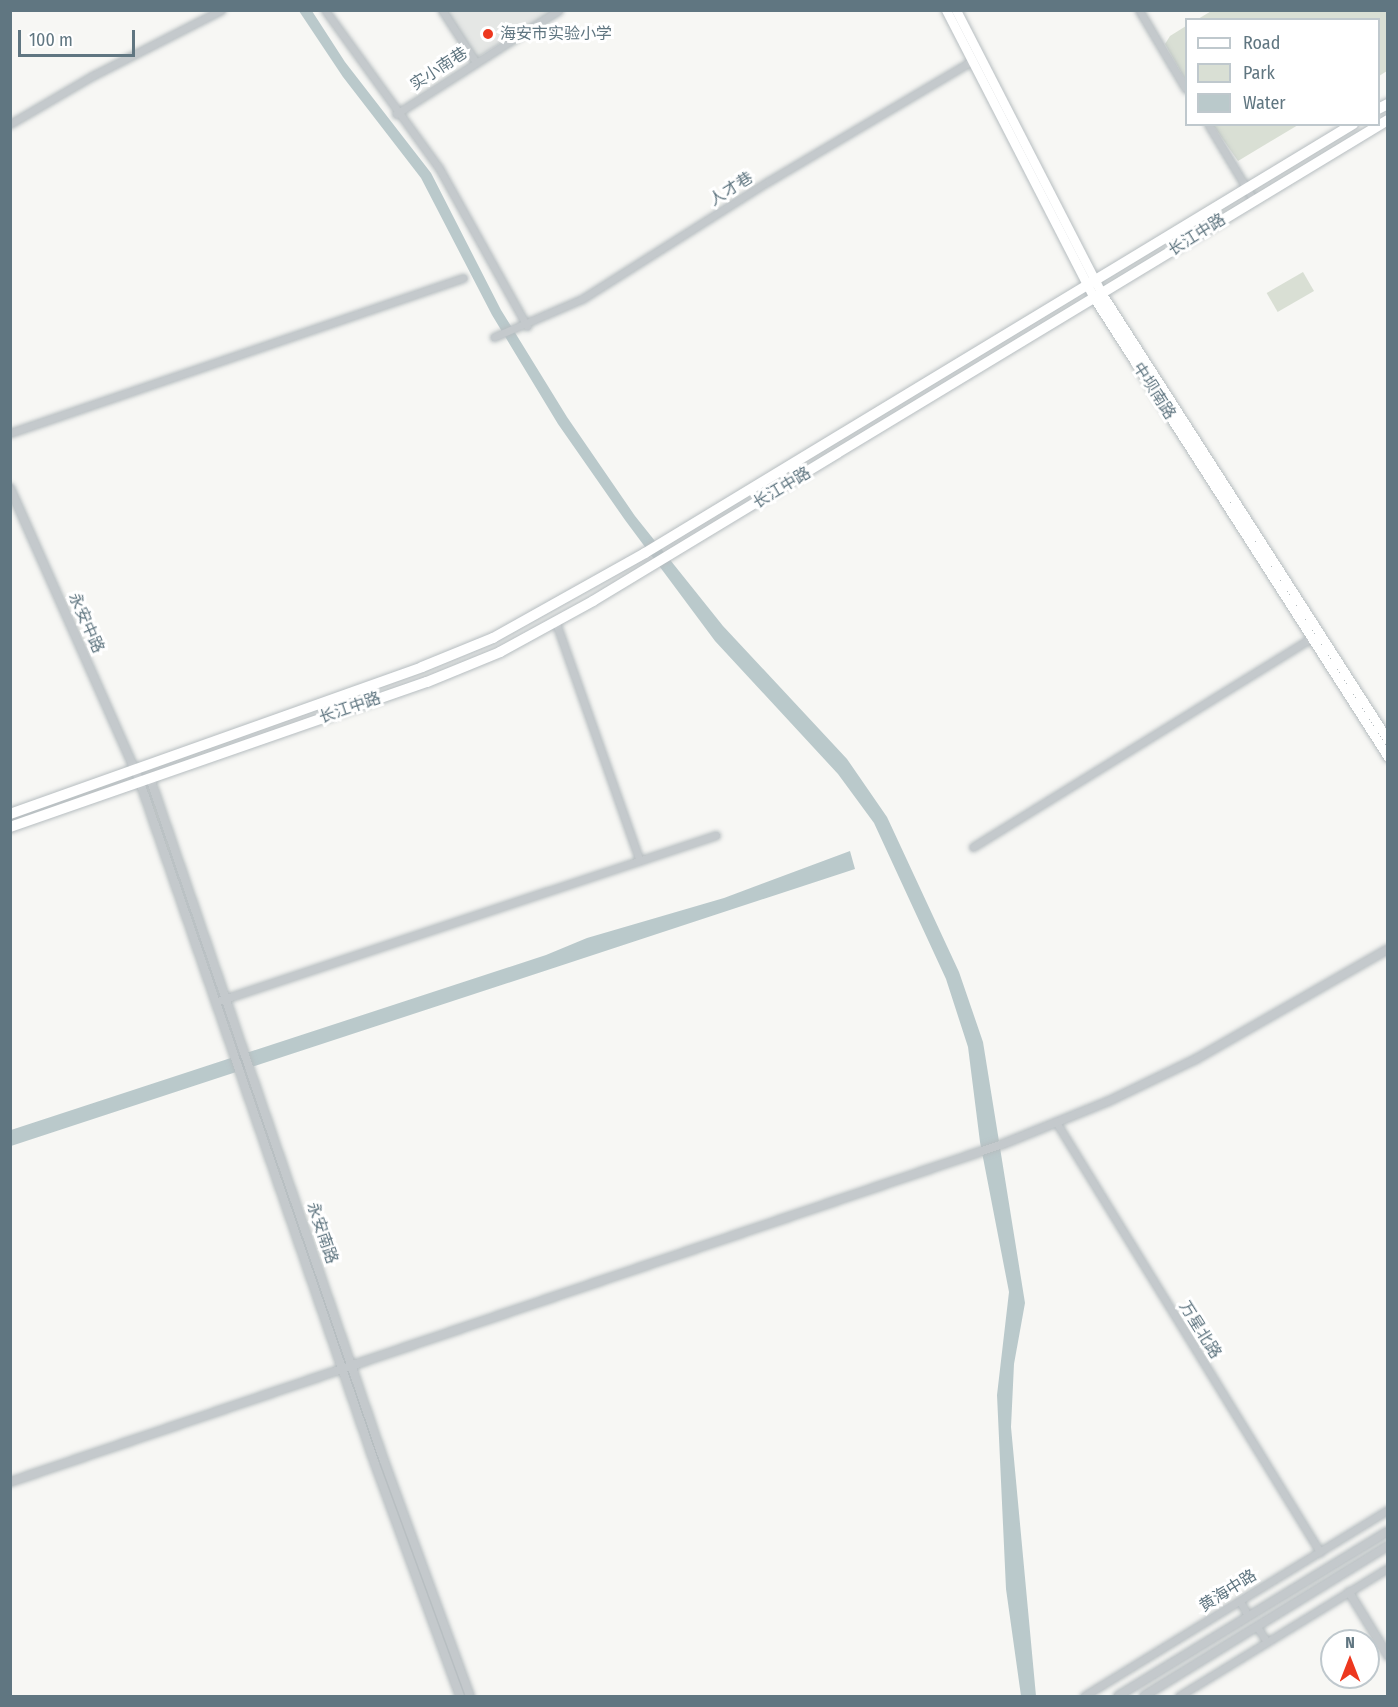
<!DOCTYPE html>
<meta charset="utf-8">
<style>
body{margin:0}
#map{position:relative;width:1398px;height:1707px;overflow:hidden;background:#f7f7f4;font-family:"Fira Sans Condensed","Noto Sans SC",sans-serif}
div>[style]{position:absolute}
.built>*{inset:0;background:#e5e7e5}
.green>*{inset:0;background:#d9dfd4;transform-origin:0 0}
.water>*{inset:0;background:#bac9cb}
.roads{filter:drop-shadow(0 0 2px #b6bdc0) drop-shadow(0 0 2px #b6bdc0)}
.minor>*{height:7px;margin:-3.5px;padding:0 3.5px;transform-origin:3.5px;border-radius:3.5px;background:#c4c9cc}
.tertiary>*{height:8px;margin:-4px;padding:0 4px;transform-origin:4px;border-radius:4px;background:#c4c9cc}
.secondary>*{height:9px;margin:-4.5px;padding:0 4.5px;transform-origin:4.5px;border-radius:4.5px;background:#fff}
.primary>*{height:10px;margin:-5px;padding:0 5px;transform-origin:5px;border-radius:5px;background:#fff}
.dots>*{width:16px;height:16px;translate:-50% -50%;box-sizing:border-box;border:3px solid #fff;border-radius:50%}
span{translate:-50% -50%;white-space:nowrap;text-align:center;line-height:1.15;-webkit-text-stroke:6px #fff;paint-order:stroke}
.poi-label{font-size:16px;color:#607681}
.left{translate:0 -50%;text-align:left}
.street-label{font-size:16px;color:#607681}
.frame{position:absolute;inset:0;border:12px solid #607681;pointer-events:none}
.legend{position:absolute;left:1185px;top:18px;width:195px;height:108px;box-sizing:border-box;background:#fff;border:2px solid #bfc8cd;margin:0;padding:8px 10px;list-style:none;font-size:18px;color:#607681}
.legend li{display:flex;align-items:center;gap:12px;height:30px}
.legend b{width:30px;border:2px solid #bfc8cd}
.north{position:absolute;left:1320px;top:1629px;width:60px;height:60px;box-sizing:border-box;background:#fff;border:2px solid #bfc8cd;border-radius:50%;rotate:0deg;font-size:16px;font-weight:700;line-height:24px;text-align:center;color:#607681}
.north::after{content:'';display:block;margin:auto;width:21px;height:27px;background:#ed371e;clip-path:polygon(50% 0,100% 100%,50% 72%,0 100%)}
.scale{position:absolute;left:18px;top:30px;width:117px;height:27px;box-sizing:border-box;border:3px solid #607681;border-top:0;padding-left:8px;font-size:18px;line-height:21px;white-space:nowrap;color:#607681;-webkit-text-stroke:4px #fff;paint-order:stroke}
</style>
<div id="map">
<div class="built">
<div style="clip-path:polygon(447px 11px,553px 11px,476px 58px)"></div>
</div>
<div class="green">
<div style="clip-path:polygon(1213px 10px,1387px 11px,1387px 71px,1379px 76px,1378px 20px,1198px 19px)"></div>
<div style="clip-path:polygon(1186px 26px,1186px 81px,1165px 44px,1170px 36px)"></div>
<div style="clip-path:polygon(1213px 125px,1298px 125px,1238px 161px)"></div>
<div style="left:1303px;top:272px;width:22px;height:42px;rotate:60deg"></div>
</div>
<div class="water">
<div style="clip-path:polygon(299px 11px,312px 11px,345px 62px,431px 173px,501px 310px,567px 417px,635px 516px,723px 626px,847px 759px,887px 817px,959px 972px,983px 1042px,1025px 1303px,1014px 1364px,1011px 1427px,1036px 1696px,1021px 1696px,1006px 1589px,997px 1395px,1009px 1292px,980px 1142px,968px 1047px,946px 979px,874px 823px,838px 774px,715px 641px,625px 520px,558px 424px,492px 315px,421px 178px,343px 77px)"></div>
<div style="clip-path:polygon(850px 851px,855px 869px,11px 1146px,11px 1130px,546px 955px,587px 938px,724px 898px)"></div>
</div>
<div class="roads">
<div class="minor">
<div style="left:325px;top:10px;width:195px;rotate:54.2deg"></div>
<div style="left:439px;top:168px;width:181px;rotate:60.9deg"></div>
<div style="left:442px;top:10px;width:61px;rotate:57.1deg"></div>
<div style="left:1139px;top:10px;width:92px;rotate:59.3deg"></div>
<div style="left:396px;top:114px;width:193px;rotate:-32.5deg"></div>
<div style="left:10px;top:124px;width:97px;rotate:-30.3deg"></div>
<div style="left:94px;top:75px;width:143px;rotate:-27.1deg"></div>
<div style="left:1208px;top:124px;width:87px;rotate:59deg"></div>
<div style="left:494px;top:337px;width:96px;rotate:-23.4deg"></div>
<div style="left:582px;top:299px;width:221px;rotate:-32.3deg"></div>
<div style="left:769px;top:181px;width:238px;rotate:-30.6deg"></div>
<div style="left:10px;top:433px;width:479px;rotate:-18.9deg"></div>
<div style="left:556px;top:623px;width:252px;rotate:70.6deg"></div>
<div style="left:973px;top:847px;width:400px;rotate:-31.7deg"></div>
<div style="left:215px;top:1002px;width:528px;rotate:-18.43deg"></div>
<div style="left:1056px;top:1122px;width:505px;rotate:58.45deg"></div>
<div style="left:1240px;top:1601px;width:17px;rotate:62deg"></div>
<div style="left:1257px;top:1627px;width:18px;rotate:56deg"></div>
<div style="left:1084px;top:1696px;width:356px;rotate:-31.5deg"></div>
<div style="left:1179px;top:1696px;width:245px;rotate:-31.5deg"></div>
</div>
<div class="tertiary">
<div style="left:10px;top:488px;width:321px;rotate:66.1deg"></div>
<div style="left:140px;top:782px;width:721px;rotate:70.99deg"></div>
<div style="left:375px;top:1464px;width:247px;rotate:69.9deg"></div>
<div style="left:150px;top:778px;width:722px;rotate:71.09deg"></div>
<div style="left:384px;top:1461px;width:250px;rotate:69.9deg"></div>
<div style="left:10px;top:1482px;width:1049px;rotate:-18.8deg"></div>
<div style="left:1003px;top:1144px;width:114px;rotate:-22.1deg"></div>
<div style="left:1109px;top:1101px;width:97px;rotate:-25.8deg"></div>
<div style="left:1196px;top:1059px;width:221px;rotate:-29.8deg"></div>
<div style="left:1349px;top:1592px;width:75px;rotate:58.6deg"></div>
<div style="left:1118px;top:1696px;width:316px;rotate:-31.4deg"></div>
<div style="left:1144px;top:1696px;width:286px;rotate:-31.6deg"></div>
</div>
<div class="secondary">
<div style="left:946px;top:10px;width:324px;rotate:62.8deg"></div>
<div style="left:1094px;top:298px;width:545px;rotate:57.36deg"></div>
<div style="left:956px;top:10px;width:319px;rotate:62.8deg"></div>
<div style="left:1102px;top:294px;width:530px;rotate:57.33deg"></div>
</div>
<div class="primary">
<div style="left:1378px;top:109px;width:11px;rotate:-27deg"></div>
<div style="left:10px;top:814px;width:437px;rotate:-19.6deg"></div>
<div style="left:422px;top:667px;width:77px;rotate:-22.2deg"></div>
<div style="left:493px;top:638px;width:174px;rotate:-29.2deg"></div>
<div style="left:645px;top:553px;width:828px;rotate:-31.21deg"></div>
<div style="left:10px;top:827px;width:441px;rotate:-19.2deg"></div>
<div style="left:427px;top:682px;width:79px;rotate:-22.3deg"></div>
<div style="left:500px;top:652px;width:106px;rotate:-28.7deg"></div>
<div style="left:593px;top:601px;width:929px;rotate:-31.18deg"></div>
</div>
</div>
<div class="dots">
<div style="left:488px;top:34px;background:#ed371e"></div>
</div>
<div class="poi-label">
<span class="left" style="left:500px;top:34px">海安市实验小学</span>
</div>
<div class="street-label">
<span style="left:439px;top:69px;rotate:-33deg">实小南巷</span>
<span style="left:731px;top:189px;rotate:-32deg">人才巷</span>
<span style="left:1197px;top:235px;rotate:-32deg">长江中路</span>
<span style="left:1154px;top:391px;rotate:57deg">中坝南路</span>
<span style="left:782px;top:488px;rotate:-31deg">长江中路</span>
<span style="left:86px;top:623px;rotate:66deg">永安中路</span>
<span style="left:350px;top:708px;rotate:-19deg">长江中路</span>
<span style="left:322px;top:1233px;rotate:71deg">永安南路</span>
<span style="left:1200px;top:1330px;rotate:58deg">万星北路</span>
<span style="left:1228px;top:1591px;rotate:-32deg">黄海中路</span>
</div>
<div class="frame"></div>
<ul class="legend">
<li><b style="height:8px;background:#fff"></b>Road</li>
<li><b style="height:16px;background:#d9dfd4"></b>Park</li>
<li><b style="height:16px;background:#bac9cb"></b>Water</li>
</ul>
<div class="north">N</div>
<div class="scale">100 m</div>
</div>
